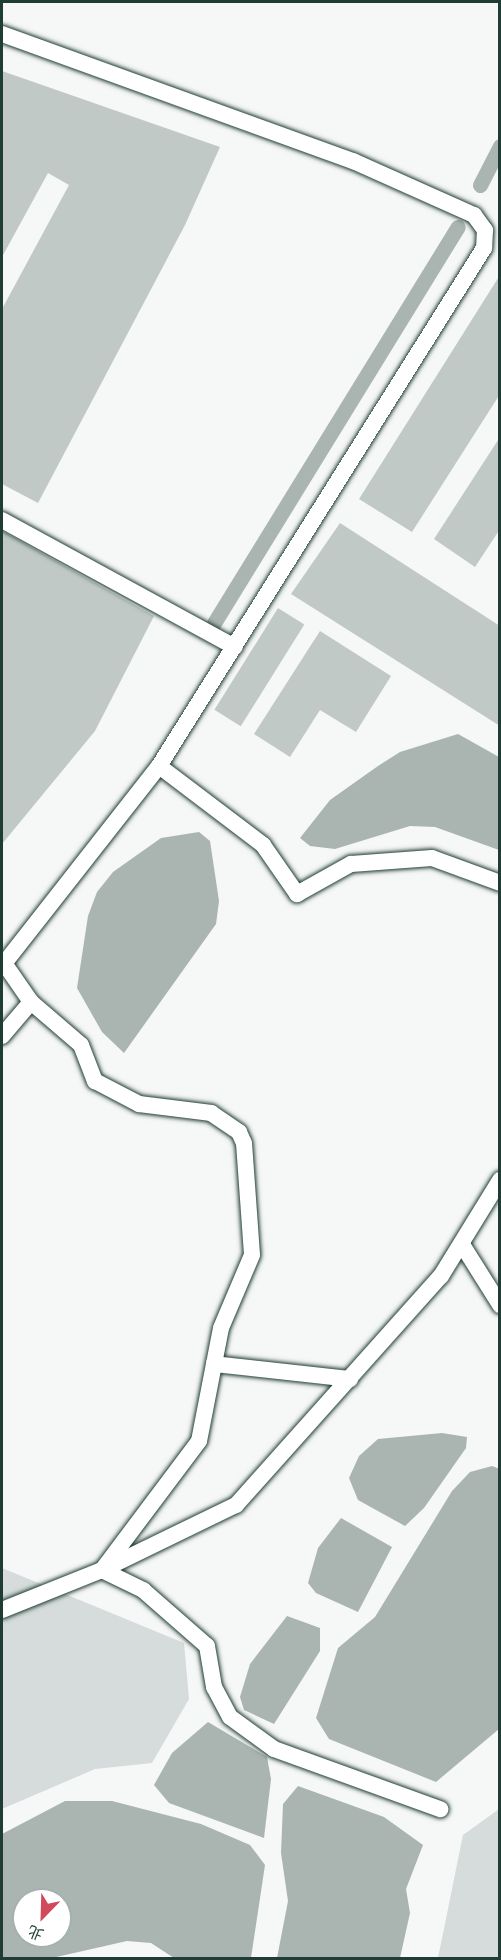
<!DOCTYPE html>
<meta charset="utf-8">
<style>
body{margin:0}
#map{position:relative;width:501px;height:1960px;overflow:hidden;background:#f6f7f7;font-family:"Comic Neue","LXGW WenKai TC",sans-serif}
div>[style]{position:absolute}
.green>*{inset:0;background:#d6dcdb}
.water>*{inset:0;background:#aab5b1}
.canal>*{height:15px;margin:-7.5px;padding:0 7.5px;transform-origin:7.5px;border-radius:7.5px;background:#aab5b1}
.building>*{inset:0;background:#c0c9c6;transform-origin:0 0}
.roads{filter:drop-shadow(0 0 2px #1f3d34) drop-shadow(0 0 2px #1f3d34)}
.minor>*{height:16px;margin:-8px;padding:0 8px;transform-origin:8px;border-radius:8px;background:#fff}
span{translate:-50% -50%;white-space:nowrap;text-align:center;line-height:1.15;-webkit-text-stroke:5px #fff;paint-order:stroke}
.frame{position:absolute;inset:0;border:3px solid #1f3d34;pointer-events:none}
.north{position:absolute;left:12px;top:1888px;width:60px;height:60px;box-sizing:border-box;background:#fff;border:2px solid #a5b1ae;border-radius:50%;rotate:203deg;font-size:16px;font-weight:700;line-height:24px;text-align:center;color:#1f3d34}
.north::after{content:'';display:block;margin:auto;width:21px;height:27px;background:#d1495b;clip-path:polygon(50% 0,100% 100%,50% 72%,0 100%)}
</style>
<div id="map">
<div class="green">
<div style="clip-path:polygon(2px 1568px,184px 1643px,189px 1699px,152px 1763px,95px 1769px,2px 1809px)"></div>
<div style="clip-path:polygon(499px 1809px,499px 1958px,438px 1958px,463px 1835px)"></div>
</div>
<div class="water">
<div style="clip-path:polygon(458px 734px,499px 757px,499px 850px,435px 827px,410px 826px,335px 849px,310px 846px,300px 838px,330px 800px,378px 766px,400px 752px)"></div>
<div style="clip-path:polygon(199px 832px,210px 841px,219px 901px,216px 924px,124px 1053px,102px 1032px,77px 988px,88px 916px,97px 892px,113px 872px,161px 838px)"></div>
<div style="clip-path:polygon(442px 1433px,467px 1437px,466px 1448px,424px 1508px,405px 1526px,358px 1500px,349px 1478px,359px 1456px,378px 1439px)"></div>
<div style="clip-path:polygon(492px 1466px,500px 1469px,499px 1729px,436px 1782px,329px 1739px,316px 1718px,338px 1648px,375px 1617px,452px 1491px,470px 1472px)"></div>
<div style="clip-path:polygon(341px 1518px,392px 1547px,358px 1612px,316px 1593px,308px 1583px,318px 1548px)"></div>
<div style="clip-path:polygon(287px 1616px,320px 1628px,320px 1651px,274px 1724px,244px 1710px,240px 1697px,250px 1664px)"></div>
<div style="clip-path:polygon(208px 1722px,267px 1757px,271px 1779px,264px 1838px,169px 1803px,154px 1785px,172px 1753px)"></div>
<div style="clip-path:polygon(298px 1786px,384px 1817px,423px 1845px,406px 1889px,410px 1913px,400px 1958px,277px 1958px,288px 1901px,281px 1853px,283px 1804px)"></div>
<div style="clip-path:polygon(evenodd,65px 1801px,112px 1801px,201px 1824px,250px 1845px,265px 1865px,251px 1958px,174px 1958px,151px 1943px,127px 1941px,52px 1958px,2px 1958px,2px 1834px,65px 1801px,24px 1900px,60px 1900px,60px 1936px,24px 1936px,24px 1900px)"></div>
</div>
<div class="canal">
<div style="left:480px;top:185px;width:44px;rotate:-62.9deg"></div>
<div style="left:214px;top:623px;width:465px;rotate:-58.4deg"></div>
</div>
<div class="building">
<div style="clip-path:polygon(2px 71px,220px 147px,185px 225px,38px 503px,2px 484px,2px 309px,69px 185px,48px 173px,2px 257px)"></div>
<div style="clip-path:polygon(500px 275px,500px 394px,412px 532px,359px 499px)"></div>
<div style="clip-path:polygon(500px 437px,500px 529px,475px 567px,434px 539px)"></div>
<div style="clip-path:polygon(340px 523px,500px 626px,500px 726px,291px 594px)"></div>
<div style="clip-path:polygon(2px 531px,154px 616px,95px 731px,2px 844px)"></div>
<div style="left:278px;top:608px;width:31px;height:120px;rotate:32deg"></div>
<div style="clip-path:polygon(320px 631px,391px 676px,356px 732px,320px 710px,290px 757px,254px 734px)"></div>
</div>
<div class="roads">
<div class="minor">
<div style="left:2px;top:34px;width:373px;rotate:19.9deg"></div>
<div style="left:353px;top:161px;width:133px;rotate:24.1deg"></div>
<div style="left:474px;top:215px;width:19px;rotate:54deg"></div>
<div style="left:485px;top:230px;width:18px;rotate:93deg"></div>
<div style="left:484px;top:248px;width:612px;rotate:122.1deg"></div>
<div style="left:159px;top:766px;width:254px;rotate:128.1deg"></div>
<div style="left:2px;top:520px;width:265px;rotate:28.6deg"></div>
<div style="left:159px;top:766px;width:131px;rotate:37.2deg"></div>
<div style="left:263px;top:845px;width:60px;rotate:55.2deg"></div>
<div style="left:297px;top:894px;width:62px;rotate:-29.1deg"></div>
<div style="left:351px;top:864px;width:81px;rotate:-4.2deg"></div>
<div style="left:432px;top:858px;width:72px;rotate:20.2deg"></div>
<div style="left:4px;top:963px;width:47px;rotate:55.3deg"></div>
<div style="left:31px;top:1002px;width:66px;rotate:40.7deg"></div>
<div style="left:81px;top:1045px;width:39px;rotate:69deg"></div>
<div style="left:95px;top:1081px;width:50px;rotate:27.6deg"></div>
<div style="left:139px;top:1104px;width:73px;rotate:7.1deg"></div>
<div style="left:211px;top:1113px;width:34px;rotate:34deg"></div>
<div style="left:239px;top:1132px;width:12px;rotate:66deg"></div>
<div style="left:244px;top:1143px;width:112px;rotate:85.9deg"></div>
<div style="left:252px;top:1255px;width:79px;rotate:113deg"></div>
<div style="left:221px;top:1328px;width:115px;rotate:101deg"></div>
<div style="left:199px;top:1441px;width:161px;rotate:126.9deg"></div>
<div style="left:102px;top:1570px;width:46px;rotate:26deg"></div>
<div style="left:143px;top:1590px;width:85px;rotate:41.2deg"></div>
<div style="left:207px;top:1646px;width:42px;rotate:80.3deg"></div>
<div style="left:214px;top:1687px;width:34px;rotate:62deg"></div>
<div style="left:230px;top:1717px;width:54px;rotate:36deg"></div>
<div style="left:274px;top:1749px;width:177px;rotate:19.9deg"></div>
<div style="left:2px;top:1036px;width:45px;rotate:-49.5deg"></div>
<div style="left:463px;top:1246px;width:70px;rotate:57.9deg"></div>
<div style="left:214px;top:1364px;width:137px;rotate:6.3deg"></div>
<div style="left:2px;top:1610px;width:108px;rotate:-21.8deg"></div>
<div style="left:102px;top:1570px;width:149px;rotate:-25.9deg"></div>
<div style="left:236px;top:1505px;width:307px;rotate:-48.2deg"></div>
<div style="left:441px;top:1276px;width:113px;rotate:-58.4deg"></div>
</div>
</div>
<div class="frame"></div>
<div class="north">北</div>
</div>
